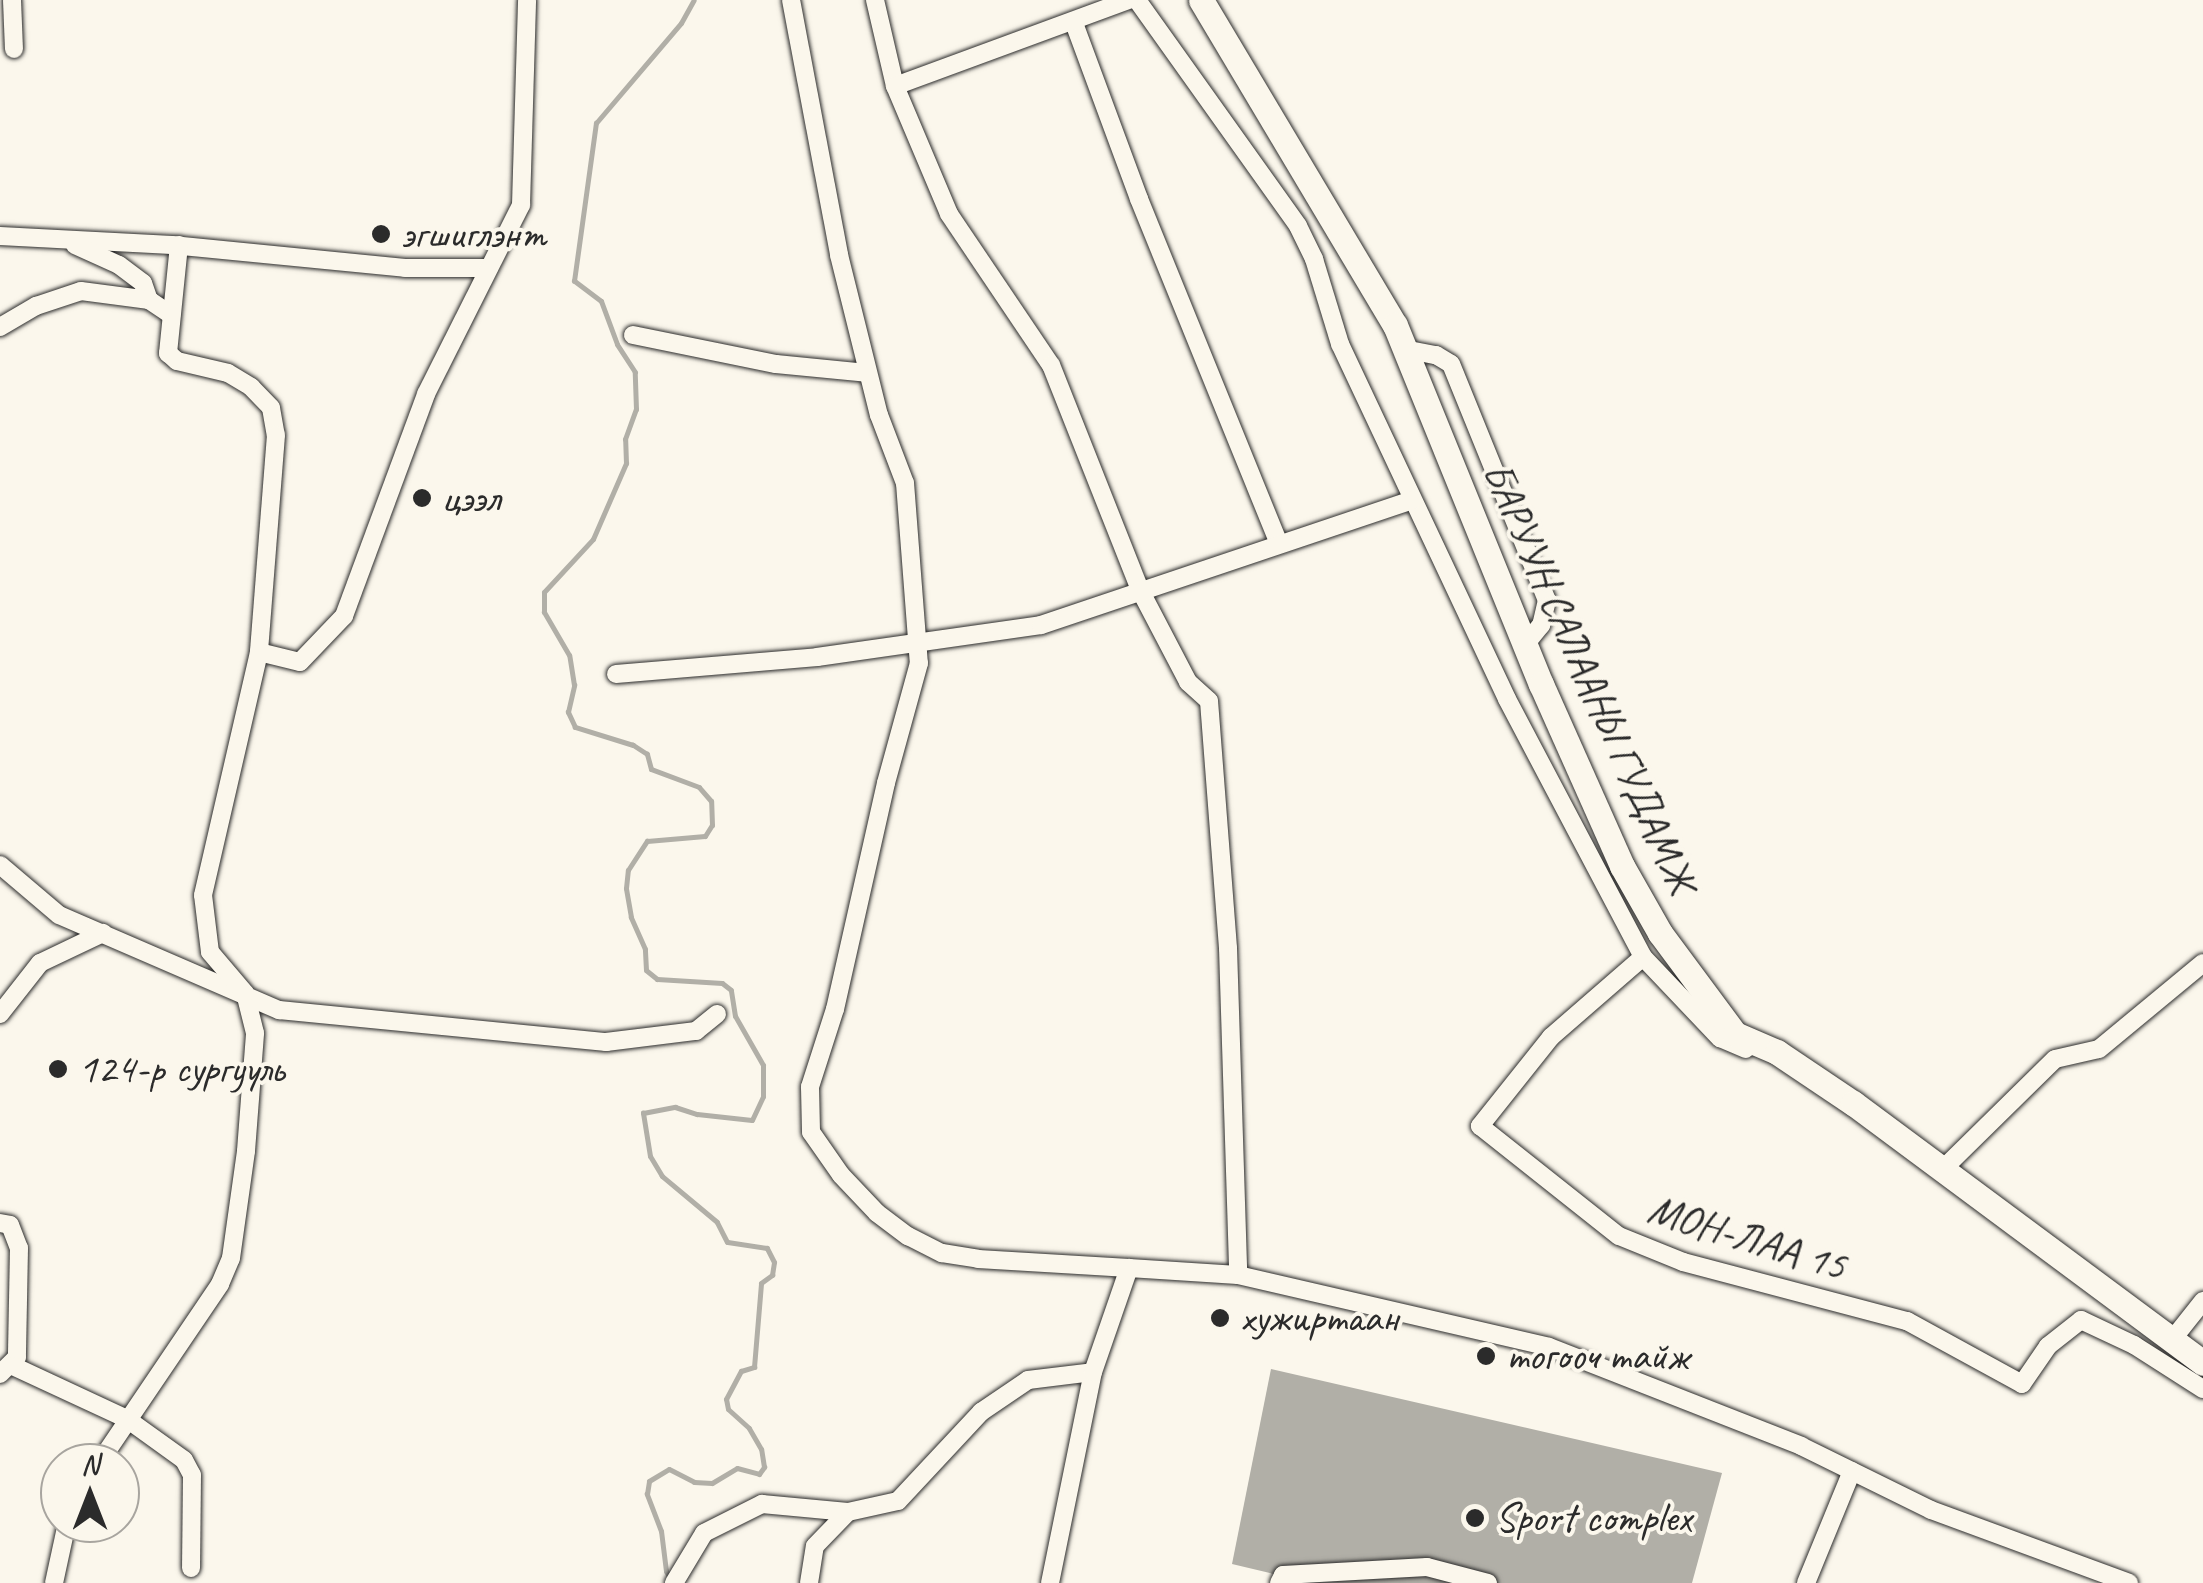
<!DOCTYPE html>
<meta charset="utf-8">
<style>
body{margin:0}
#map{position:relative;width:2203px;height:1583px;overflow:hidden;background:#fbf7ec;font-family:Caveat,sans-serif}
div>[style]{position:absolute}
.water>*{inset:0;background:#b1afa7}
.stream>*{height:5px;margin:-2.5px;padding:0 2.5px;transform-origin:2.5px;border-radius:2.5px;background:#b1afa7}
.roads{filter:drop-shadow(0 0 2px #2b2b2b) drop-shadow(0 0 2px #2b2b2b)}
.minor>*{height:18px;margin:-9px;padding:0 9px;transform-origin:9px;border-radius:9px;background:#fbf7ec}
.secondary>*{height:25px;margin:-12.5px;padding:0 12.5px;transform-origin:12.5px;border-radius:12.5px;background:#fbf7ec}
.dots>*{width:28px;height:28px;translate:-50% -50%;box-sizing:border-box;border:5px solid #fbf7ec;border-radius:50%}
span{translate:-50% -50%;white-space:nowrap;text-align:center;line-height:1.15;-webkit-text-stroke:8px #fbf7ec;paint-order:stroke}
.poi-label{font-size:42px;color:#2b2b2b}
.left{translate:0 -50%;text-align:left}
.street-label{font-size:42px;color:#2b2b2b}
.north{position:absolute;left:40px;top:1443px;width:100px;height:100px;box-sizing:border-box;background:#fbf7ec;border:2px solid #a8a59f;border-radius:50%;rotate:0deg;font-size:28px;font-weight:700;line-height:40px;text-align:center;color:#2b2b2b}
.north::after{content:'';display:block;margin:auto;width:35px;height:45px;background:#2b2b2b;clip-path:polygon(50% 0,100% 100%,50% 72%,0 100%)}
</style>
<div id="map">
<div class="water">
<div style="clip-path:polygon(1271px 1369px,1722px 1473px,1692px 1583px,1311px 1583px,1232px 1564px)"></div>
</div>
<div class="stream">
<div style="left:671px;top:1580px;width:10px;rotate:-119deg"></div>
<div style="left:666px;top:1571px;width:40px;rotate:-97.1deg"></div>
<div style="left:661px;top:1531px;width:40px;rotate:-111deg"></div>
<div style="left:647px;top:1494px;width:13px;rotate:-81deg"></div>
<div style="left:649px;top:1481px;width:23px;rotate:-31deg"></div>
<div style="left:669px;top:1469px;width:28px;rotate:27deg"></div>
<div style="left:694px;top:1482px;width:18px;rotate:3deg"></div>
<div style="left:712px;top:1483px;width:29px;rotate:-31deg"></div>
<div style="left:737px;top:1468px;width:23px;rotate:15deg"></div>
<div style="left:759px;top:1474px;width:9px;rotate:-54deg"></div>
<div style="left:764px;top:1467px;width:18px;rotate:-99deg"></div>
<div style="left:761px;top:1449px;width:24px;rotate:-120deg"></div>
<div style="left:749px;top:1428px;width:28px;rotate:-138deg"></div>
<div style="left:728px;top:1409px;width:10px;rotate:-101deg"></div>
<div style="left:726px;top:1399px;width:32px;rotate:-62deg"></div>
<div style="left:741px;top:1371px;width:14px;rotate:-17deg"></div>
<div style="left:754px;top:1367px;width:84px;rotate:-85.2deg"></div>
<div style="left:761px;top:1283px;width:14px;rotate:-36deg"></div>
<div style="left:772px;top:1275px;width:13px;rotate:-81deg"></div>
<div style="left:774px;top:1262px;width:16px;rotate:-117deg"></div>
<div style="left:767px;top:1248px;width:40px;rotate:-171.5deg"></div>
<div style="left:727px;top:1242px;width:22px;rotate:-117deg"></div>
<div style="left:717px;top:1222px;width:72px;rotate:-140.1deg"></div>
<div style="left:662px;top:1176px;width:23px;rotate:-121deg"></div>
<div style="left:650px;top:1156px;width:44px;rotate:-99.2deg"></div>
<div style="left:643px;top:1113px;width:33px;rotate:-11deg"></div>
<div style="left:675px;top:1107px;width:23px;rotate:18deg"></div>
<div style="left:697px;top:1114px;width:55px;rotate:6.2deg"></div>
<div style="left:752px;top:1120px;width:26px;rotate:-65deg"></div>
<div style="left:763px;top:1096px;width:31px;rotate:-90deg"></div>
<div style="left:763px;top:1065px;width:56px;rotate:-119.7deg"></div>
<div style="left:735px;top:1016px;width:26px;rotate:-99deg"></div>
<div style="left:731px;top:990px;width:11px;rotate:-142deg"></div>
<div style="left:722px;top:983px;width:65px;rotate:-176.5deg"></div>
<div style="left:657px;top:979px;width:14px;rotate:-141deg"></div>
<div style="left:646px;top:970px;width:21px;rotate:-93deg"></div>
<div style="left:645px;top:949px;width:35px;rotate:-114deg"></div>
<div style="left:631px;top:917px;width:29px;rotate:-100deg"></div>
<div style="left:626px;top:888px;width:18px;rotate:-84deg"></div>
<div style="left:628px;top:870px;width:35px;rotate:-57deg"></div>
<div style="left:647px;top:841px;width:58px;rotate:-4.9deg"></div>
<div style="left:705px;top:836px;width:13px;rotate:-58deg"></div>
<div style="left:712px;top:825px;width:24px;rotate:-92deg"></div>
<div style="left:711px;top:801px;width:18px;rotate:-131deg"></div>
<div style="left:699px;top:787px;width:51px;rotate:-159.4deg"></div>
<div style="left:651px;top:769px;width:16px;rotate:-105deg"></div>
<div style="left:647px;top:754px;width:17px;rotate:-147deg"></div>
<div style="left:633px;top:745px;width:61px;rotate:-162.8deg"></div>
<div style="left:575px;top:727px;width:17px;rotate:-115deg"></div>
<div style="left:568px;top:712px;width:28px;rotate:-77deg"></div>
<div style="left:574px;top:685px;width:30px;rotate:-99deg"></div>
<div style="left:569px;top:655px;width:50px;rotate:-120.2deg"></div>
<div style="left:544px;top:612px;width:20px;rotate:-90deg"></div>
<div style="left:544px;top:592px;width:72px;rotate:-47.2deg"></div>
<div style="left:593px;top:539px;width:83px;rotate:-66.5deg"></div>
<div style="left:626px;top:463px;width:24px;rotate:-92deg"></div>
<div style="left:625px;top:439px;width:32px;rotate:-70deg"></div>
<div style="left:636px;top:409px;width:37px;rotate:-92deg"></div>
<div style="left:635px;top:372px;width:33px;rotate:-123deg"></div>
<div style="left:617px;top:344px;width:46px;rotate:-110.4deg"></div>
<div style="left:601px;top:301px;width:34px;rotate:-143deg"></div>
<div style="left:574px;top:281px;width:160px;rotate:-82.1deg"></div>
<div style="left:596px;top:123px;width:131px;rotate:-49.6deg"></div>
<div style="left:681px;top:23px;width:26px;rotate:-61deg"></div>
</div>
<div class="roads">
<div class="minor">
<div style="left:12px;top:0;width:49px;rotate:87.7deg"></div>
<div style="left:791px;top:0;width:259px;rotate:79.3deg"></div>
<div style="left:839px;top:255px;width:165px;rotate:76deg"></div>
<div style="left:879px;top:415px;width:73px;rotate:69.1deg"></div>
<div style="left:905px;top:483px;width:181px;rotate:85.6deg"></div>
<div style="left:919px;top:663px;width:124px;rotate:105.4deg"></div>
<div style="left:886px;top:783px;width:232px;rotate:102.7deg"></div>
<div style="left:835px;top:1009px;width:82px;rotate:107.8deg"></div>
<div style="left:810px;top:1087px;width:45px;rotate:88.7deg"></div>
<div style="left:811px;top:1132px;width:52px;rotate:55.1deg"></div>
<div style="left:841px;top:1175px;width:52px;rotate:46.5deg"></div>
<div style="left:877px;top:1213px;width:39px;rotate:37deg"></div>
<div style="left:908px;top:1236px;width:38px;rotate:27deg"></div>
<div style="left:942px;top:1253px;width:36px;rotate:9deg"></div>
<div style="left:978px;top:1259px;width:151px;rotate:3.4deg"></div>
<div style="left:875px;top:0;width:88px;rotate:76.9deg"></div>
<div style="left:895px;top:86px;width:139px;rotate:67.1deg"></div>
<div style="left:949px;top:214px;width:182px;rotate:56deg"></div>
<div style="left:1051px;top:365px;width:242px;rotate:68.4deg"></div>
<div style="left:1140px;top:590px;width:104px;rotate:62.4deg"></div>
<div style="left:1188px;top:682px;width:28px;rotate:42deg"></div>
<div style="left:1209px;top:701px;width:248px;rotate:85.6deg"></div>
<div style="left:1228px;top:948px;width:327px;rotate:88.2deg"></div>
<div style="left:1137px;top:0;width:277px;rotate:54.5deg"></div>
<div style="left:1298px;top:226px;width:37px;rotate:64deg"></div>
<div style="left:1314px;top:259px;width:89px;rotate:73deg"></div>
<div style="left:1340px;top:344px;width:392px;rotate:64.8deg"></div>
<div style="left:1507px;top:699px;width:292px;rotate:62.2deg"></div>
<div style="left:1643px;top:957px;width:112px;rotate:46.5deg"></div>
<div style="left:1720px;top:1038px;width:28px;rotate:23deg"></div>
<div style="left:1074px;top:23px;width:188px;rotate:69.7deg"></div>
<div style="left:1139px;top:199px;width:372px;rotate:67.9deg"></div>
<div style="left:895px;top:86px;width:249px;rotate:-20.2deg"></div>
<div style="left:0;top:236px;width:172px;rotate:3deg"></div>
<div style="left:172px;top:245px;width:234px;rotate:5.6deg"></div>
<div style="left:405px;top:268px;width:84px"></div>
<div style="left:75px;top:245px;width:48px;rotate:24.4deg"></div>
<div style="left:119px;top:265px;width:30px;rotate:37deg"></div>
<div style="left:143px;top:283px;width:18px;rotate:71deg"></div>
<div style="left:179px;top:245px;width:109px;rotate:95.8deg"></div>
<div style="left:168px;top:353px;width:12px;rotate:42deg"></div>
<div style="left:177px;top:361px;width:52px;rotate:13.2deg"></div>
<div style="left:228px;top:373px;width:27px;rotate:31deg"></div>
<div style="left:251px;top:387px;width:29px;rotate:46deg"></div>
<div style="left:271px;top:408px;width:27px;rotate:80deg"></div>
<div style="left:276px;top:435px;width:218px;rotate:94.5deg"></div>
<div style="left:0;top:327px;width:42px;rotate:-30.3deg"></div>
<div style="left:36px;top:306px;width:47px;rotate:-18.4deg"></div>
<div style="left:81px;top:291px;width:69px;rotate:7.5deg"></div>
<div style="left:149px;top:300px;width:27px;rotate:34deg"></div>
<div style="left:633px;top:335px;width:146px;rotate:11.5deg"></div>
<div style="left:776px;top:364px;width:91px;rotate:5.6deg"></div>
<div style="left:1404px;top:349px;width:33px;rotate:11deg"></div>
<div style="left:1436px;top:355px;width:17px;rotate:31deg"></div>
<div style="left:1451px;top:364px;width:255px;rotate:67.9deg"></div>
<div style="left:1547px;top:600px;width:26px;rotate:103deg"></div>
<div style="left:1541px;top:625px;width:27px;rotate:129deg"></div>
<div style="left:616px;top:674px;width:202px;rotate:-4.8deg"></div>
<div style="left:817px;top:657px;width:226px;rotate:-8.1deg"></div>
<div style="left:1041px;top:625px;width:392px;rotate:-18.6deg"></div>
<div style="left:0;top:865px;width:77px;rotate:40.3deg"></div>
<div style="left:59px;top:915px;width:240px;rotate:23.4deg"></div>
<div style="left:279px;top:1010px;width:329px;rotate:5.6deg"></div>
<div style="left:606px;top:1042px;width:91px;rotate:-7deg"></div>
<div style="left:696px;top:1031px;width:27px;rotate:-39deg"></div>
<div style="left:1643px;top:957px;width:122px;rotate:139deg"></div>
<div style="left:1551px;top:1037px;width:114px;rotate:128.6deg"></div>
<div style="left:1480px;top:1126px;width:177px;rotate:38.4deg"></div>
<div style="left:1619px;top:1236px;width:69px;rotate:22.1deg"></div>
<div style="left:1683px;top:1262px;width:232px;rotate:14.8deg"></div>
<div style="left:1907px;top:1321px;width:131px;rotate:28.7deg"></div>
<div style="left:2022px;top:1384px;width:46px;rotate:-55.6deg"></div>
<div style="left:2048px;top:1346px;width:42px;rotate:-38.2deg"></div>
<div style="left:2081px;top:1320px;width:59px;rotate:25.3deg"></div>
<div style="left:2134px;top:1345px;width:82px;rotate:32.5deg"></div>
<div style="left:0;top:1014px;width:65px;rotate:-51.9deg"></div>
<div style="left:40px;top:963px;width:70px;rotate:-25.5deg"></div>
<div style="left:1942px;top:1170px;width:158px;rotate:-44.5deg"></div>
<div style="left:2055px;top:1059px;width:45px;rotate:-12.8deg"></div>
<div style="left:2099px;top:1049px;width:135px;rotate:-39.6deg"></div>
<div style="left:0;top:1223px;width:10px;rotate:11deg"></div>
<div style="left:10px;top:1225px;width:25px;rotate:69deg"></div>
<div style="left:19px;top:1248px;width:109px;rotate:91.1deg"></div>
<div style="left:17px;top:1357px;width:24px;rotate:135deg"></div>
<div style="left:2172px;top:1340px;width:50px;rotate:-51.5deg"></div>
<div style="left:13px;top:1366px;width:126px;rotate:24.9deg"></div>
<div style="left:127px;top:1419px;width:70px;rotate:35.7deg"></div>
<div style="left:184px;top:1460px;width:17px;rotate:62deg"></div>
<div style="left:192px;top:1475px;width:93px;rotate:90.6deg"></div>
<div style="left:99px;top:1463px;width:216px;rotate:-55.9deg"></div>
<div style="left:220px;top:1284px;width:28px;rotate:-67deg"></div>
<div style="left:231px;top:1258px;width:108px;rotate:-82deg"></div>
<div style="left:246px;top:1151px;width:118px;rotate:-85.6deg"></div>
<div style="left:255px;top:1033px;width:41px;rotate:-104deg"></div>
<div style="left:245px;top:993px;width:54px;rotate:-130.5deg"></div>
<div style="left:210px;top:952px;width:57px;rotate:-97deg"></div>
<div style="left:203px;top:895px;width:249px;rotate:-77deg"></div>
<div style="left:259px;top:652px;width:42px;rotate:13.7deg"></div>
<div style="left:300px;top:662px;width:64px;rotate:-46.3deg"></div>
<div style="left:344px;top:616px;width:237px;rotate:-69.7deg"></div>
<div style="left:426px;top:394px;width:212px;rotate:-63.3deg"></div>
<div style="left:521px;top:205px;width:205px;rotate:-88.3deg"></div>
<div style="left:54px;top:1583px;width:61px;rotate:-77.8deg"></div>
<div style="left:674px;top:1583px;width:58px;rotate:-59deg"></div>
<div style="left:704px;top:1533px;width:65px;rotate:-26.6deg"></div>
<div style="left:762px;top:1504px;width:86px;rotate:5.3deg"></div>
<div style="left:809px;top:1583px;width:37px;rotate:-81deg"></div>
<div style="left:815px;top:1546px;width:47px;rotate:-45.9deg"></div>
<div style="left:848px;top:1512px;width:51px;rotate:-12.4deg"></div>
<div style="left:898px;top:1501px;width:122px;rotate:-47deg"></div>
<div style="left:981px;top:1412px;width:57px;rotate:-34.2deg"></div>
<div style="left:1028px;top:1380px;width:65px;rotate:-7deg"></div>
<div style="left:1050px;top:1583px;width:215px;rotate:-78.5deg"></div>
<div style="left:1093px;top:1372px;width:110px;rotate:-70.9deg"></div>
<div style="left:1129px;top:1268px;width:109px;rotate:3.7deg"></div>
<div style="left:1238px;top:1275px;width:319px;rotate:13deg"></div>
<div style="left:1549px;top:1347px;width:271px;rotate:21.4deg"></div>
<div style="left:1801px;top:1446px;width:145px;rotate:26.2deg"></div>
<div style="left:1931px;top:1510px;width:211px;rotate:20.2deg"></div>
<div style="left:1279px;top:1583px;width:9px;rotate:-63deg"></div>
<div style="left:1283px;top:1575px;width:144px;rotate:-3.2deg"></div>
<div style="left:1427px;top:1567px;width:63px;rotate:14.7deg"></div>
<div style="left:1806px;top:1583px;width:121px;rotate:-67.7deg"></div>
</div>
<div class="secondary">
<div style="left:1201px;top:0;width:378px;rotate:59.2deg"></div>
<div style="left:1395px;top:325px;width:388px;rotate:67.9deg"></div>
<div style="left:1541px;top:684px;width:199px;rotate:66deg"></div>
<div style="left:1622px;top:866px;width:77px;rotate:60.4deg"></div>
<div style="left:1660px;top:933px;width:126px;rotate:53.4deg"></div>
<div style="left:1735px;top:1034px;width:46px;rotate:23.2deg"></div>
<div style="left:1777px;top:1052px;width:92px;rotate:33.9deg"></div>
<div style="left:1853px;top:1103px;width:436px;rotate:36.6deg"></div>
</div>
</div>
<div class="dots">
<div style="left:381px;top:234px;background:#2b2b2b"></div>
<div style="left:422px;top:498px;background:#2b2b2b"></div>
<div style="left:58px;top:1069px;background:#2b2b2b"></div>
<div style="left:1220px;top:1318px;background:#2b2b2b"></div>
<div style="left:1486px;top:1356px;background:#2b2b2b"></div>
<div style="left:1475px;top:1518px;background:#2b2b2b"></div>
</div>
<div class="poi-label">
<span class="left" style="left:401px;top:234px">эгшиглэнт</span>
<span class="left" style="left:442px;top:498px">цээл</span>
<span class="left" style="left:78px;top:1069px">124-р сургууль</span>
<span class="left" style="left:1240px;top:1318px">хужиртаан</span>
<span class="left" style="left:1506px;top:1356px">тогооч тайж</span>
<span class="left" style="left:1495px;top:1518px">Sport complex</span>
</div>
<div class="street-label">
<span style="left:1589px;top:678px;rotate:66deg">БАРУУН САЛААНЫ ГУДАМЖ</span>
<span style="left:1747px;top:1238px;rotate:17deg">МОН-ЛАА 15</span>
</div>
<div class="north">N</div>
</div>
